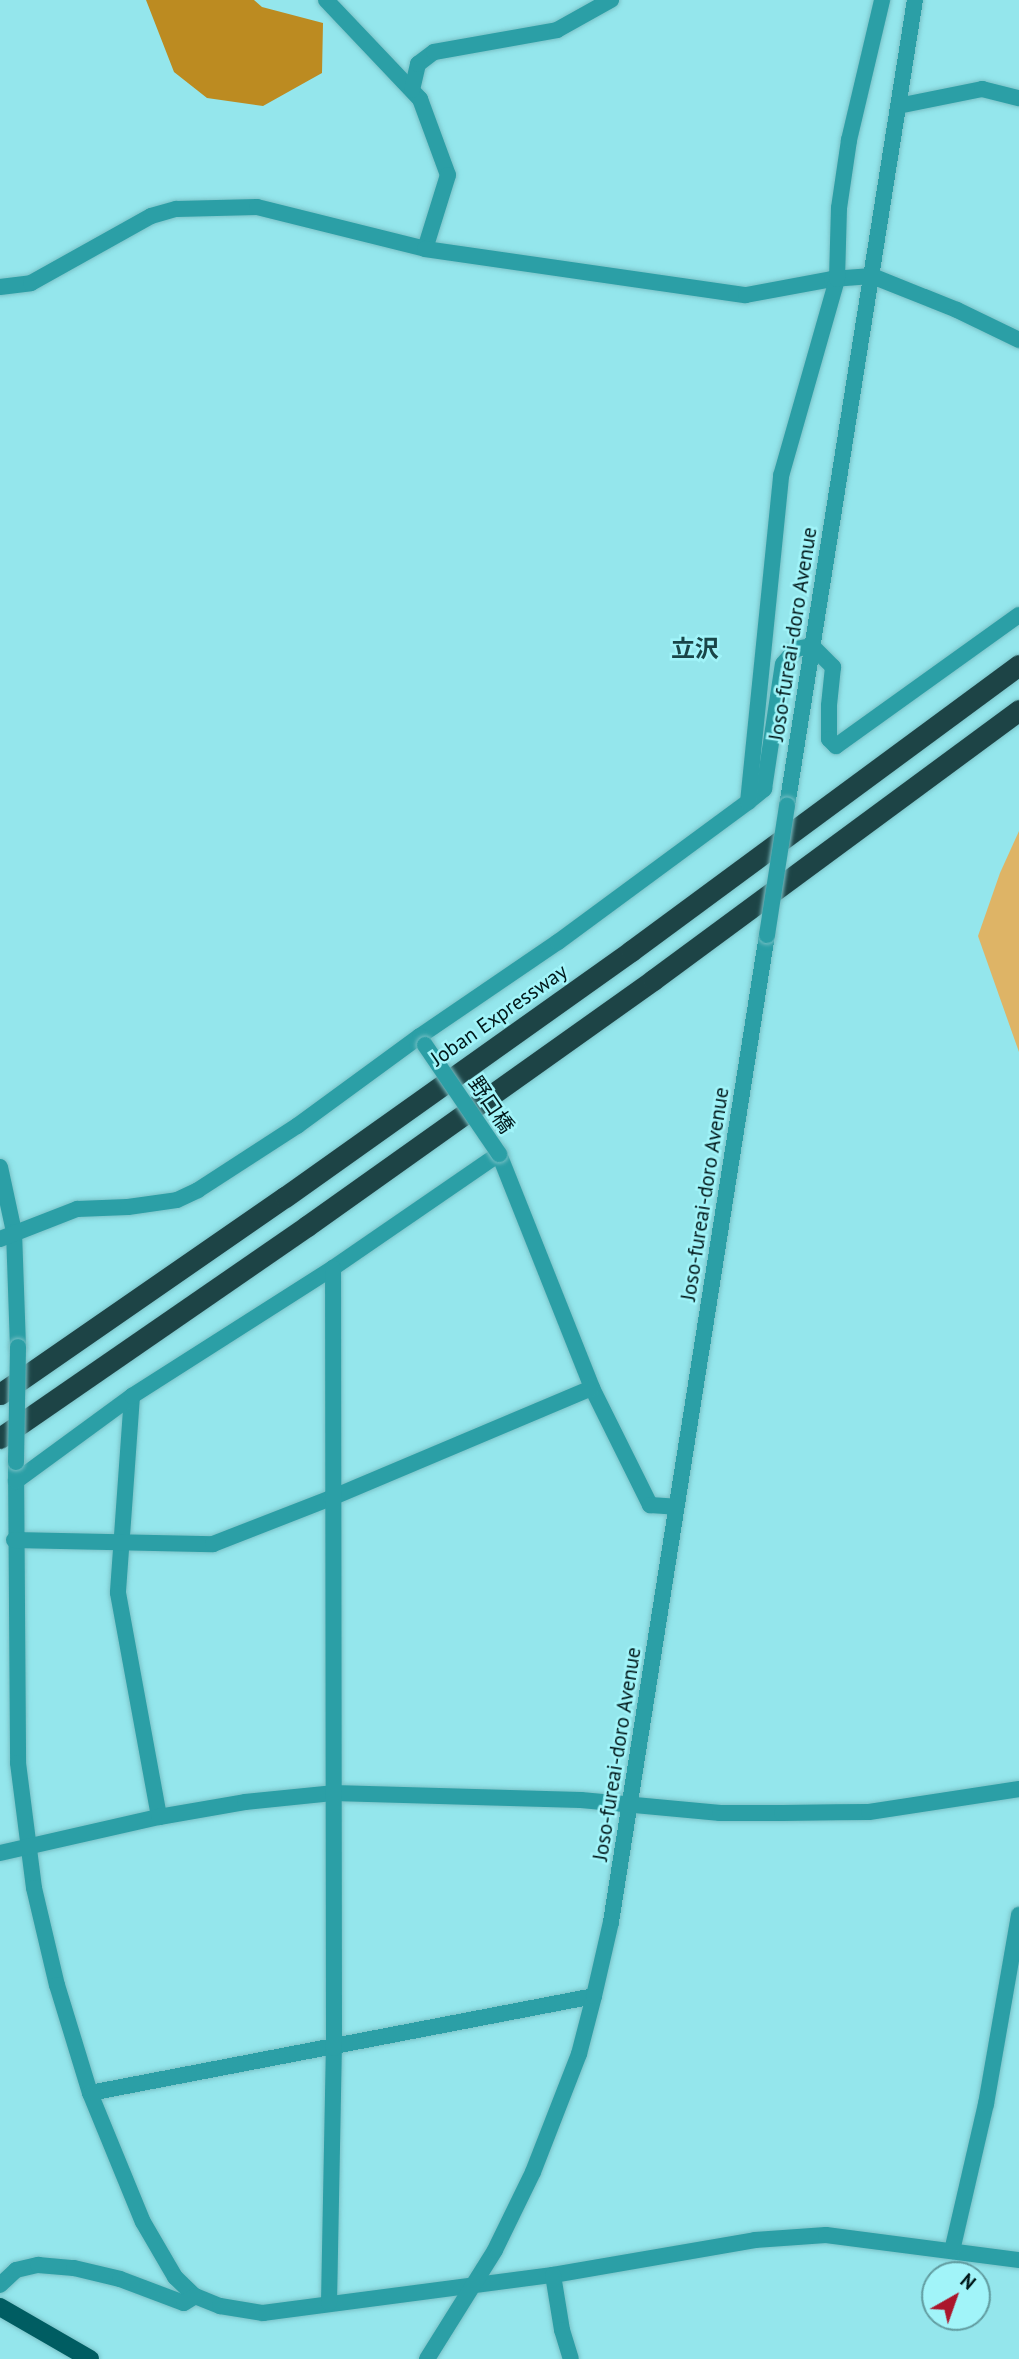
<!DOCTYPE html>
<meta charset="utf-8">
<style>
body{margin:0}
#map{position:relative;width:1019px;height:2359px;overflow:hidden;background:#94e6ec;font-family:"PT Sans","Noto Sans JP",sans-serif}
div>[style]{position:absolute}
.green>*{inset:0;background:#deb466}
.forest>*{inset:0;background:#bc8b21}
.roads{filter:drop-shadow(0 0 2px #79c1c6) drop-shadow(0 0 2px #79c1c6)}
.minor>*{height:16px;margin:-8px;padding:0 8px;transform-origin:8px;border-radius:8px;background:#2b9fa6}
.major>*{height:18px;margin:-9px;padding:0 9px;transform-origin:9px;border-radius:9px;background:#005d62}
.highway>*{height:21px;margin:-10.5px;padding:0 10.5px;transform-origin:10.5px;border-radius:10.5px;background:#1d4446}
.bridges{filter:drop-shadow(0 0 2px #79c1c6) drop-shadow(0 0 2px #79c1c6)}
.minor-bridge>*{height:16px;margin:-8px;padding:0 8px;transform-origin:8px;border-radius:8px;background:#2b9fa6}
span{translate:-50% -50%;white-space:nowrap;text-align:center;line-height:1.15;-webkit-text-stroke:5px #a1f4f9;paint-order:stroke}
.street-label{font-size:21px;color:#00181a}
.quarter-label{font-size:24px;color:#194548;font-weight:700}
.north{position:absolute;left:921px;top:2261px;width:70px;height:70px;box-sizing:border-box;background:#a1f4f9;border:2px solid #619ca0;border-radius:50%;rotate:40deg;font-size:19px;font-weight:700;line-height:28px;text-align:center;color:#00181a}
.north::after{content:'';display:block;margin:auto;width:24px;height:32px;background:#ab162c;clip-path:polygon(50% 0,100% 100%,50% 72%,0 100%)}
</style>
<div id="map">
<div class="green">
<div style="clip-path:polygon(1019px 831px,1019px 1052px,978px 936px,1000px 873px)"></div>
</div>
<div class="forest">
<div style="clip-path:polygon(146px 0,254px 0,262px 7px,323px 23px,322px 73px,263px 106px,207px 98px,174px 72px)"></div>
</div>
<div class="roads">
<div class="minor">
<div style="left:326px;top:0;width:137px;rotate:46.5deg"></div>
<div style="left:420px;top:99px;width:81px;rotate:69.8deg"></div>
<div style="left:448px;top:175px;width:77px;rotate:107.3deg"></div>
<div style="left:412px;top:90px;width:27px;rotate:-77deg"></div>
<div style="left:418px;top:64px;width:20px;rotate:-37deg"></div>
<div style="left:434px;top:52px;width:125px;rotate:-10.1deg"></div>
<div style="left:557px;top:30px;width:62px;rotate:-29.1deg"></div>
<div style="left:898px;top:106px;width:86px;rotate:-11.4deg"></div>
<div style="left:982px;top:89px;width:38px;rotate:14deg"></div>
<div style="left:0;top:287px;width:31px;rotate:-7deg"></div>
<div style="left:31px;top:283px;width:137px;rotate:-29.2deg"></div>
<div style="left:151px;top:216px;width:26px;rotate:-16deg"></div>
<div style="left:176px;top:209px;width:81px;rotate:-1.4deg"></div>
<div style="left:257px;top:207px;width:173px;rotate:14deg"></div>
<div style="left:425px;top:249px;width:324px;rotate:8.2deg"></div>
<div style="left:746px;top:295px;width:87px;rotate:-10.5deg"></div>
<div style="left:832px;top:279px;width:40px;rotate:-4.3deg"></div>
<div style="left:872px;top:276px;width:92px;rotate:21.8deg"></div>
<div style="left:957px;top:310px;width:69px;rotate:25.8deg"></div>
<div style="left:748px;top:802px;width:21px;rotate:-39deg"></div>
<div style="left:764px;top:789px;width:126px;rotate:-81.4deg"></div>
<div style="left:783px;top:664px;width:20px;rotate:-49deg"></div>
<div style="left:796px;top:649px;width:16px;rotate:-11deg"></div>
<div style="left:812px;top:646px;width:30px;rotate:45deg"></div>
<div style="left:833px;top:667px;width:39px;rotate:96deg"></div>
<div style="left:829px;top:706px;width:33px;rotate:90deg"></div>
<div style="left:829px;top:739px;width:10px;rotate:45deg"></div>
<div style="left:836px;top:746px;width:225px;rotate:-35.6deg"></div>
<div style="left:787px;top:806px;width:816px;rotate:-80.98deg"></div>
<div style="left:420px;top:1036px;width:167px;rotate:-34.3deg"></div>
<div style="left:558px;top:942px;width:236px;rotate:-36.4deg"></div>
<div style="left:748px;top:802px;width:328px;rotate:-84.2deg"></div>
<div style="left:781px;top:476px;width:205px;rotate:-74.1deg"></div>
<div style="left:837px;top:279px;width:71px;rotate:-88.4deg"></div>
<div style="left:839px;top:208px;width:69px;rotate:-81.6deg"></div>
<div style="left:849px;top:140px;width:144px;rotate:-76.7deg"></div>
<div style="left:0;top:1167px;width:66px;rotate:77.8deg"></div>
<div style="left:14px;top:1232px;width:115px;rotate:88deg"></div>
<div style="left:0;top:1239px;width:83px;rotate:-21.3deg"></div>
<div style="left:77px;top:1209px;width:51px;rotate:-2.2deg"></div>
<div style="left:128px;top:1207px;width:49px;rotate:-8.1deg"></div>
<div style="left:177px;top:1200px;width:23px;rotate:-25deg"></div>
<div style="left:198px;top:1190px;width:118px;rotate:-32.9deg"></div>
<div style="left:297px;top:1126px;width:152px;rotate:-36.2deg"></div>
<div style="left:420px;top:1036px;width:10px;rotate:61deg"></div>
<div style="left:132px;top:1396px;width:197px;rotate:94.1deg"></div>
<div style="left:118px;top:1593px;width:228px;rotate:79.6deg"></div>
<div style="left:16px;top:1462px;width:301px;rotate:89.6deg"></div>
<div style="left:18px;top:1763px;width:126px;rotate:82.7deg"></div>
<div style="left:34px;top:1888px;width:100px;rotate:76.7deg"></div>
<div style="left:57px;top:1985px;width:113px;rotate:73deg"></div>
<div style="left:90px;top:2093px;width:139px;rotate:67.7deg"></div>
<div style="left:143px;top:2222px;width:64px;rotate:59.8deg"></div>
<div style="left:175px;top:2277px;width:28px;rotate:44deg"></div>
<div style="left:195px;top:2296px;width:27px;rotate:22deg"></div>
<div style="left:220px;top:2306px;width:44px;rotate:9.2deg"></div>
<div style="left:263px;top:2313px;width:292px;rotate:-7.5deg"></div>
<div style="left:553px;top:2275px;width:205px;rotate:-9.8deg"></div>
<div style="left:755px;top:2240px;width:71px;rotate:-4deg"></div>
<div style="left:826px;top:2235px;width:195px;rotate:7.4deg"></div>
<div style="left:16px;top:1481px;width:144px;rotate:-36.2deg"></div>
<div style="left:132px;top:1396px;width:238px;rotate:-32.5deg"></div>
<div style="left:333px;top:1268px;width:201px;rotate:-34.5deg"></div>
<div style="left:499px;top:1154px;width:252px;rotate:68.3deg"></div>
<div style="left:592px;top:1388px;width:131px;rotate:63.6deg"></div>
<div style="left:650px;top:1505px;width:26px;rotate:4deg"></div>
<div style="left:14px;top:1540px;width:199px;rotate:1.2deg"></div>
<div style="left:213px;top:1544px;width:127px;rotate:-21.3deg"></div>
<div style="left:331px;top:1498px;width:283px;rotate:-22.9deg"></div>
<div style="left:0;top:1853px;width:163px;rotate:-12.8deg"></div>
<div style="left:159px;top:1817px;width:87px;rotate:-9.9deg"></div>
<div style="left:245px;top:1802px;width:88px;rotate:-5.8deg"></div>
<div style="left:333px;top:1793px;width:248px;rotate:1.6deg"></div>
<div style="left:581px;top:1800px;width:140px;rotate:5.3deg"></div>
<div style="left:720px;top:1813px;width:62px"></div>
<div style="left:782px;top:1813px;width:87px;rotate:-0.7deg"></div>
<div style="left:869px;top:1812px;width:152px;rotate:-8.7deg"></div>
<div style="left:90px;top:2093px;width:513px;rotate:-10.89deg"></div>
<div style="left:952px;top:2251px;width:151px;rotate:-77deg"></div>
<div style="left:986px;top:2104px;width:192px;rotate:-80.1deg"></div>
<div style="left:553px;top:2275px;width:56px;rotate:80.7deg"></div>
<div style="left:562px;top:2330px;width:30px;rotate:73deg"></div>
<div style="left:0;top:2285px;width:22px;rotate:-43deg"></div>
<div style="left:16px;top:2270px;width:23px;rotate:-13deg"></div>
<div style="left:38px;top:2265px;width:36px;rotate:5deg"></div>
<div style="left:74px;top:2268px;width:47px;rotate:13.4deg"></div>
<div style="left:120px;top:2279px;width:68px;rotate:20.6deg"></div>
<div style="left:184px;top:2303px;width:13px;rotate:-32deg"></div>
<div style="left:329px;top:2303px;width:255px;rotate:-88.9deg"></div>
<div style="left:334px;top:2048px;width:780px;rotate:-90.07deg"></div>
<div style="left:427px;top:2359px;width:128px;rotate:-58deg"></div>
<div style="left:495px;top:2250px;width:87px;rotate:-64deg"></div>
<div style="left:533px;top:2172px;width:127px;rotate:-68.7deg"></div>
<div style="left:579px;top:2054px;width:60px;rotate:-75.5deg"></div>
<div style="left:594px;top:1996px;width:76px;rotate:-77.1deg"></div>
<div style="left:611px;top:1922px;width:999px;rotate:-81.02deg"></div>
</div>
<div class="major">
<div style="left:0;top:2307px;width:104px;rotate:30deg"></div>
</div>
<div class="highway">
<div style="left:0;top:1394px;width:346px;rotate:-34.7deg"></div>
<div style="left:285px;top:1197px;width:425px;rotate:-35.4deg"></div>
<div style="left:631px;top:951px;width:482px;rotate:-36.4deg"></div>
<div style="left:0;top:1438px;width:373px;rotate:-34.6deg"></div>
<div style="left:307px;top:1226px;width:425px;rotate:-35.4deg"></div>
<div style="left:653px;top:980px;width:455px;rotate:-36.4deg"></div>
</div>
</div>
<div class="bridges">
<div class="minor-bridge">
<div style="left:767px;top:935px;width:131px;rotate:-81.2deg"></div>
<div style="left:425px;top:1045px;width:132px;rotate:55.8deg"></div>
<div style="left:16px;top:1462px;width:115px;rotate:-89deg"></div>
</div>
</div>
<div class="street-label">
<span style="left:793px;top:634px;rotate:-81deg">Joso-fureai-doro Avenue</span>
<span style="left:499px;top:1015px;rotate:-35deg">Joban Expressway</span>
<span style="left:491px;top:1105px;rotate:56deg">野口橋</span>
<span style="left:705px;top:1194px;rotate:-81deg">Joso-fureai-doro Avenue</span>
<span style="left:617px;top:1754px;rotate:-81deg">Joso-fureai-doro Avenue</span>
</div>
<div class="quarter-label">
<span style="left:695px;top:649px">立沢</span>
</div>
<div class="north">N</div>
</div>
